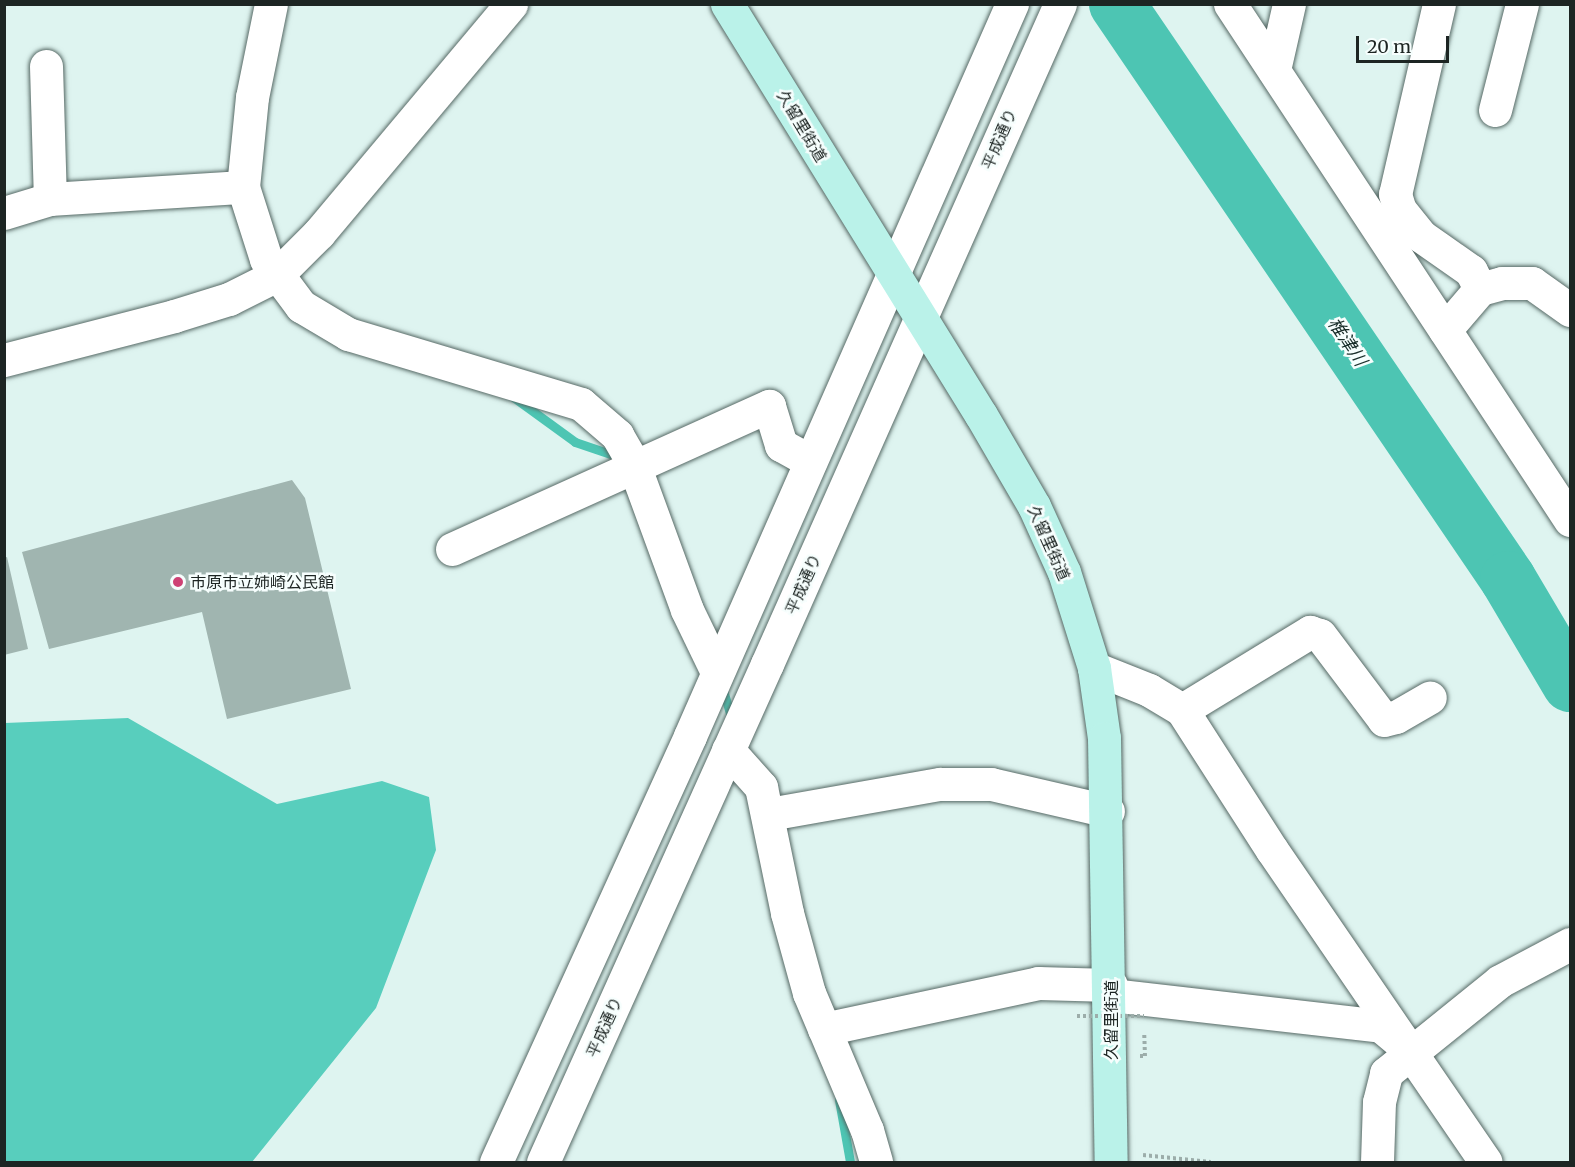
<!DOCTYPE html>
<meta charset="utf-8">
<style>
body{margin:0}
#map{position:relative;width:1575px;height:1167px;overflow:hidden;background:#def4f0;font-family:Merriweather,"Noto Sans JP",serif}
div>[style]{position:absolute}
.forest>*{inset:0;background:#58cebd}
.stream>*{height:9px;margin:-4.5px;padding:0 4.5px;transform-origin:4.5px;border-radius:4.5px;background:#4dc5b3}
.river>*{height:56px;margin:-28px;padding:0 28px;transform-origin:28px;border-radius:28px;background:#4dc5b3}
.building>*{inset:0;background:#a0b5b0}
.path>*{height:4px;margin-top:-2px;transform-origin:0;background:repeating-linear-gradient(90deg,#9cadaa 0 3px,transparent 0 6px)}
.roads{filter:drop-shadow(0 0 2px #566965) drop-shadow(0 0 2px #566965)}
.street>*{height:33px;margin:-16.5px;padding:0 16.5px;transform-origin:16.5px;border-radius:16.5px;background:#fff}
.secondary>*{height:33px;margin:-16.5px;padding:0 16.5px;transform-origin:16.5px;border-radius:16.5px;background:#fff}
.primary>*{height:33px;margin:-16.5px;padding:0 16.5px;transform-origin:16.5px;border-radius:16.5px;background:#baf2e9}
.path-bridge>*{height:4px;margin-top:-2px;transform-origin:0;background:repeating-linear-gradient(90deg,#9cadaa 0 3px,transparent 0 6px)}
.dots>*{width:16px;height:16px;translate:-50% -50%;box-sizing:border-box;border:3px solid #f6fefd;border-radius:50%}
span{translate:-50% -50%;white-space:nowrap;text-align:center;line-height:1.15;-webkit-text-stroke:5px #f6fefd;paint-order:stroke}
.street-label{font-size:16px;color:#1d2523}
.poi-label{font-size:16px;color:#1d2523}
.left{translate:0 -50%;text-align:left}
.water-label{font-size:18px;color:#192e2a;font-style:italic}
.frame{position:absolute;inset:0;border:6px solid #1d2523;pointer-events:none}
.scale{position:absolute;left:1356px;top:36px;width:93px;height:27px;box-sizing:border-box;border:3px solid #1d2523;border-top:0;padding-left:8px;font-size:18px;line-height:21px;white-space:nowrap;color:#1d2523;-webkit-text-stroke:4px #f6fefd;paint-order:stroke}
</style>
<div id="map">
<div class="forest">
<div style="clip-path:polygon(128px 718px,277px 804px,382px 781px,429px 797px,436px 850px,376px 1008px,252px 1162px,5px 1162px,5px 723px)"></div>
</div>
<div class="stream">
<div style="left:512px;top:396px;width:78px;rotate:36.1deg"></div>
<div style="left:575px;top:442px;width:46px;rotate:18.8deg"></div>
<div style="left:722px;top:687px;width:34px;rotate:73deg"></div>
<div style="left:839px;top:1100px;width:63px;rotate:79.9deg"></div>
</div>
<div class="river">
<div style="left:1117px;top:4px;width:695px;rotate:55.78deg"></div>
<div style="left:1508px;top:579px;width:122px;rotate:59.4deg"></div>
</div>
<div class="building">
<div style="clip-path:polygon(292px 480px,305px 498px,351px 689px,227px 719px,202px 612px,49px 649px,22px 552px)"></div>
<div style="clip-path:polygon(7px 557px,28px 649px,4px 655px,4px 558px)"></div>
</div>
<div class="path">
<div style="left:1140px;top:1056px;width:5px"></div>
<div style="left:1145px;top:1056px;width:24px;rotate:-92deg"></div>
<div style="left:1143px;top:1155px;width:68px;rotate:5.9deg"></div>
</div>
<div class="roads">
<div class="street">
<div style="left:271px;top:4px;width:95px;rotate:101.5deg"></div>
<div style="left:252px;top:97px;width:90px;rotate:95.7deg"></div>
<div style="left:243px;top:187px;width:76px;rotate:72.3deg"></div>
<div style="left:266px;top:259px;width:59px;rotate:53.3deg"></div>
<div style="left:301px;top:306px;width:55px;rotate:30.8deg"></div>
<div style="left:348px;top:334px;width:243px;rotate:16.7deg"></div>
<div style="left:581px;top:404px;width:48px;rotate:40.7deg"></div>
<div style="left:617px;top:435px;width:34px;rotate:60deg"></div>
<div style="left:634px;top:465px;width:154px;rotate:69.9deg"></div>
<div style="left:687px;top:610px;width:69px;rotate:64.2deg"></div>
<div style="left:1230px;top:4px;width:618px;rotate:56.62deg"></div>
<div style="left:1439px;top:4px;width:195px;rotate:103deg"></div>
<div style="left:1395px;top:194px;width:17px;rotate:73deg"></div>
<div style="left:1400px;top:210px;width:33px;rotate:51deg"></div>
<div style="left:1421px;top:236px;width:61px;rotate:35deg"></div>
<div style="left:1471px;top:271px;width:20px;rotate:63deg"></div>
<div style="left:1480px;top:289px;width:23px;rotate:-15deg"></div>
<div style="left:1502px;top:283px;width:30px"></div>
<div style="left:1532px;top:283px;width:47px;rotate:35.4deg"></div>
<div style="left:46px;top:66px;width:133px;rotate:88.3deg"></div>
<div style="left:1274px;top:70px;width:68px;rotate:-77.2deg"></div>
<div style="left:1495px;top:110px;width:109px;rotate:-75.7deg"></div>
<div style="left:4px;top:213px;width:48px;rotate:-16.9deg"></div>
<div style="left:50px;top:199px;width:193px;rotate:-3.6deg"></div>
<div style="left:1445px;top:330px;width:54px;rotate:-49.5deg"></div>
<div style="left:452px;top:549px;width:348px;rotate:-24.3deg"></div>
<div style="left:769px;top:406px;width:41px;rotate:72.9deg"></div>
<div style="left:781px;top:445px;width:31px;rotate:29deg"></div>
<div style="left:1094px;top:668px;width:59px;rotate:21.8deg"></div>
<div style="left:1149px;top:690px;width:39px;rotate:31deg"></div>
<div style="left:1182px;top:710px;width:166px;rotate:57.3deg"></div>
<div style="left:1272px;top:850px;width:378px;rotate:55.6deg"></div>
<div style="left:1182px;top:710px;width:150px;rotate:-31.4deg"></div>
<div style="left:1310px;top:632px;width:10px;rotate:17deg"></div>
<div style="left:1320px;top:635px;width:106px;rotate:53deg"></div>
<div style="left:1384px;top:720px;width:12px;rotate:-14deg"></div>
<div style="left:1396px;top:717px;width:39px;rotate:-30deg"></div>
<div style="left:728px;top:750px;width:50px;rotate:48.3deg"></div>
<div style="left:761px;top:787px;width:129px;rotate:78.3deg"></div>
<div style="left:787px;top:913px;width:83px;rotate:74.6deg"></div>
<div style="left:809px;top:993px;width:149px;rotate:67.1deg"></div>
<div style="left:867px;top:1130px;width:33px;rotate:74deg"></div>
<div style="left:769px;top:814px;width:174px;rotate:-10deg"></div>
<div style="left:940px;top:784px;width:51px"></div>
<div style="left:991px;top:784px;width:120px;rotate:13deg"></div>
<div style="left:1111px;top:995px;width:272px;rotate:6.5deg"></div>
<div style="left:1381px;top:1026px;width:30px;rotate:40deg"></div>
<div style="left:824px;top:1029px;width:219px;rotate:-12.1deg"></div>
<div style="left:1038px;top:983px;width:73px;rotate:1.6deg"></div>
<div style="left:496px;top:1162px;width:468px;rotate:-65.5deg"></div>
<div style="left:543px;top:1162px;width:546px;rotate:-65.78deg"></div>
<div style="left:1377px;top:1162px;width:60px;rotate:-88.1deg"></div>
<div style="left:1379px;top:1102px;width:30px;rotate:-76deg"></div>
<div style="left:1386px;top:1073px;width:146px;rotate:-38.9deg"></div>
<div style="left:1500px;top:981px;width:79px;rotate:-27.9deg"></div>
</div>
<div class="secondary">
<div style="left:4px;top:360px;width:176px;rotate:-14.5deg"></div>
<div style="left:174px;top:316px;width:58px;rotate:-17.2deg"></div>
<div style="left:229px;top:299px;width:54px;rotate:-26.6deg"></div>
<div style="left:277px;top:275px;width:59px;rotate:-45deg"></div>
<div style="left:319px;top:233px;width:299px;rotate:-50deg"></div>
<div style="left:767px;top:664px;width:722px;rotate:-66.06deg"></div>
<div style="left:690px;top:736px;width:800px;rotate:-66.26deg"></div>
</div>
<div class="primary">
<div style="left:727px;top:4px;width:483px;rotate:58.3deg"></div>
<div style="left:981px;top:415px;width:105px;rotate:59.8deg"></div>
<div style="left:1034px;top:506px;width:72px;rotate:65.6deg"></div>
<div style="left:1064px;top:572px;width:101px;rotate:72.6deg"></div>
<div style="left:1094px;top:668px;width:71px;rotate:81.9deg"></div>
<div style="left:1104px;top:738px;width:424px;rotate:89.1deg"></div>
</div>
</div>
<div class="path-bridge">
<div style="left:1077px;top:1016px;width:67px"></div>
</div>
<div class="dots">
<div style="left:178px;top:582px;background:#ce4275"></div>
</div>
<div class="street-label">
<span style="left:802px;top:126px;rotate:59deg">久留里街道</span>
<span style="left:999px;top:139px;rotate:-67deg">平成通り</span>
<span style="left:1049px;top:543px;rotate:66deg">久留里街道</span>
<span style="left:803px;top:584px;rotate:-66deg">平成通り</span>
<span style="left:1111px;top:1020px;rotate:-90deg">久留里街道</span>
<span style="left:604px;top:1027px;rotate:-66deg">平成通り</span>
</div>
<div class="poi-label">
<span class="left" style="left:190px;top:582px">市原市立姉崎公民館</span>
</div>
<div class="water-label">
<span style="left:1347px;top:342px;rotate:56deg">椎津川</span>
</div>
<div class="frame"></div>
<div class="scale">20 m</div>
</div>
